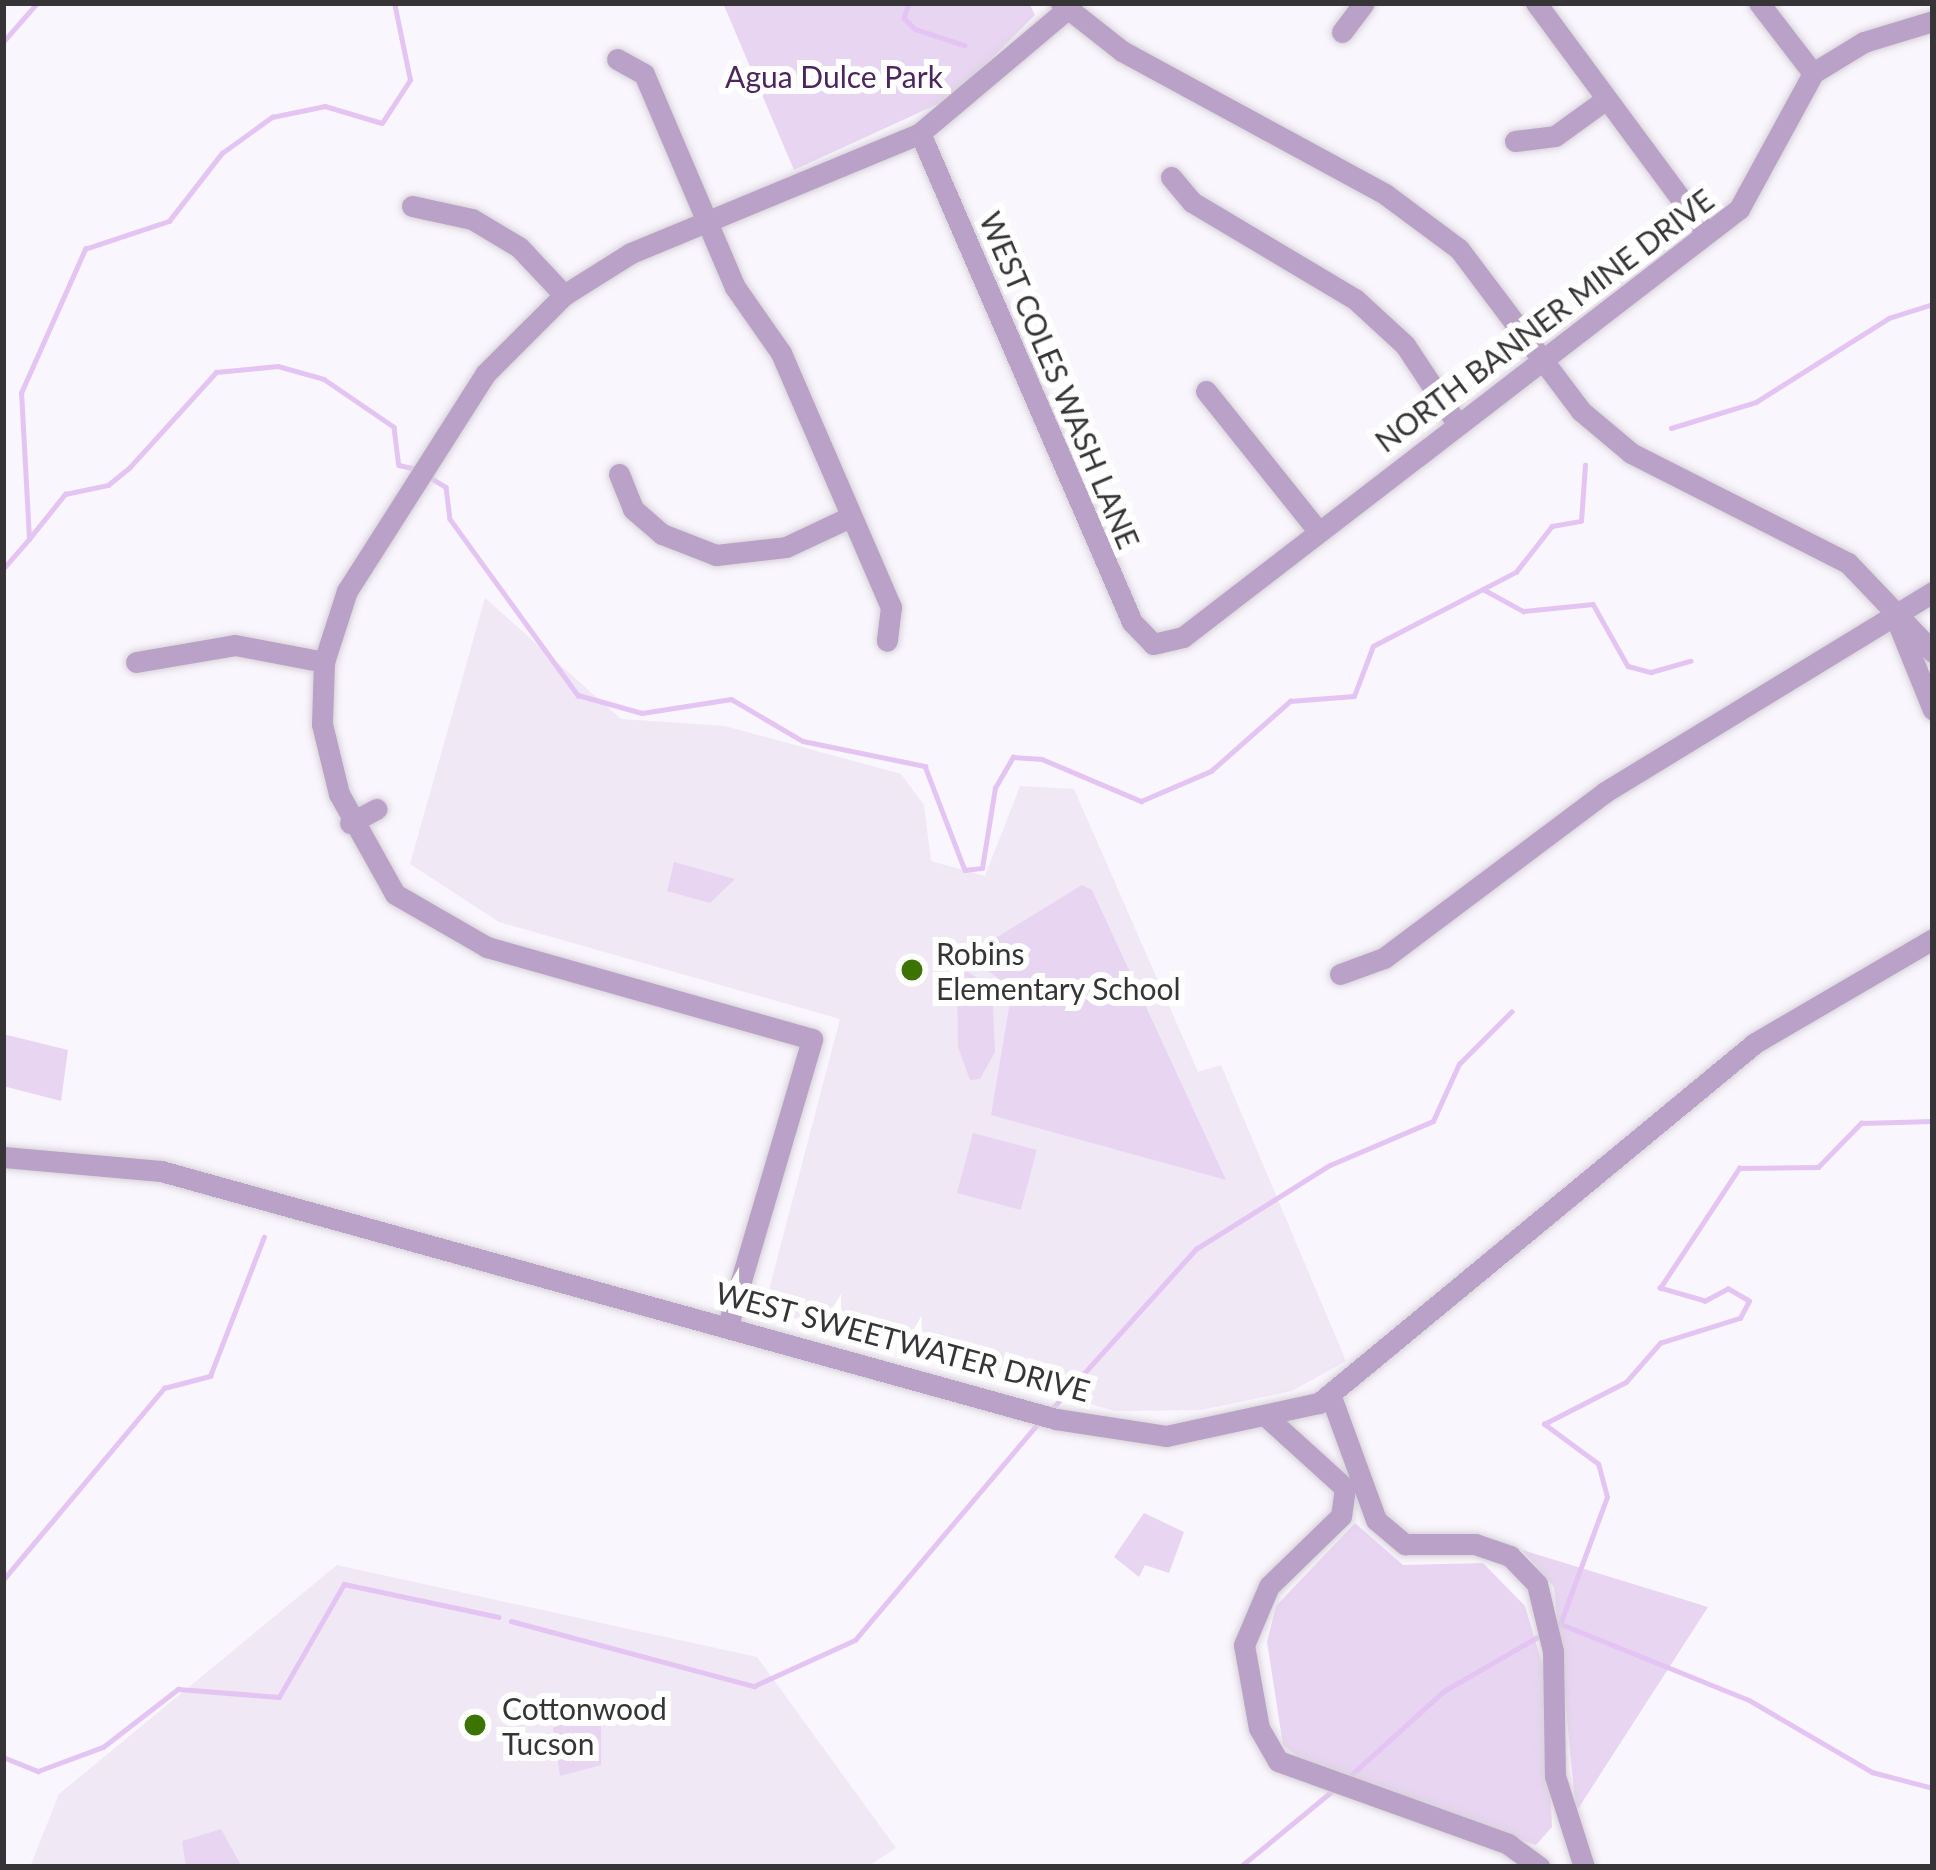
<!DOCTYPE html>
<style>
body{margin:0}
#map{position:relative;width:1936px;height:1870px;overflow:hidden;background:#faf6fd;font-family:Lato,sans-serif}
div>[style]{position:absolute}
.built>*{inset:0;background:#f0e8f5}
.green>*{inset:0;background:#e8d5f2;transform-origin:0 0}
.stream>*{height:4.5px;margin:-2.25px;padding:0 2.25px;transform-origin:2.25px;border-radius:2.25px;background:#e3c4f3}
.roads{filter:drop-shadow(0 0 3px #d7d3d9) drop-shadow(0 0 3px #d7d3d9)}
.minor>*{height:21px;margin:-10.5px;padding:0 10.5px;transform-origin:10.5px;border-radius:10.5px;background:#baa1c7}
.dots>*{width:33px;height:33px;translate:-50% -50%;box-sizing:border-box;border:6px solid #fff;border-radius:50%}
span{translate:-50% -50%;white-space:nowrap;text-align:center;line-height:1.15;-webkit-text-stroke:12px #fff;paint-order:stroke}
.park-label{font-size:30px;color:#4c255d}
.street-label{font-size:30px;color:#363436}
.poi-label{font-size:30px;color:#363436}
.left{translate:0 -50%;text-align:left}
.frame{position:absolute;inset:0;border:6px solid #363436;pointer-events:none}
</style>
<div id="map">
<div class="built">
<div style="clip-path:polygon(485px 598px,621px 719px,725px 726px,901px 774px,924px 805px,931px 861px,985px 876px,1020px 786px,1074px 789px,1198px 1072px,1221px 1065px,1346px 1361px,1292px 1391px,1201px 1410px,1115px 1411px,764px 1309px,840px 1019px,499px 922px,410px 864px)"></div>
<div style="clip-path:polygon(337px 1565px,757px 1657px,896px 1848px,867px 1867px,30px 1867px,59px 1794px)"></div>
</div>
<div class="green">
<div style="clip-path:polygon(723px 3px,1029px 3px,1035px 15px,953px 97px,794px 170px)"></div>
<div style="clip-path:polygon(674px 862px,735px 879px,710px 903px,667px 891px)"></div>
<div style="clip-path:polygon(1082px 885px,1092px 890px,1226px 1180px,991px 1115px,1012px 990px,983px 966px,986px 944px)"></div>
<div style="clip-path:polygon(967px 972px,992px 986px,995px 1052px,980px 1079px,970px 1080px,958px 1047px,957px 974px)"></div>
<div style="clip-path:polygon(3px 1034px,68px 1050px,61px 1101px,3px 1086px)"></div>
<div style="left:973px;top:1133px;width:66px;height:62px;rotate:15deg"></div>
<div style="clip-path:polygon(1144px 1513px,1184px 1532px,1169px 1573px,1145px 1565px,1139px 1577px,1114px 1557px)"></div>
<div style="clip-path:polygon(1355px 1523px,1403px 1565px,1483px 1563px,1525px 1606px,1545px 1673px,1552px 1827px,1536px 1845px,1316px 1772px,1283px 1745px,1267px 1642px,1276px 1606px)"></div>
<div style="clip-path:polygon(1522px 1550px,1708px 1607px,1576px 1812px,1554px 1587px)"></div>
<div style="clip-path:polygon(575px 1718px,601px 1719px,601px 1765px,560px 1776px,553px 1728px)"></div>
<div style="clip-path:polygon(221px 1829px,242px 1867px,186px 1867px,182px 1841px)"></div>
</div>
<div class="stream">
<div style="left:909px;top:3px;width:16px;rotate:108deg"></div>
<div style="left:904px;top:18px;width:16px;rotate:45deg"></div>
<div style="left:915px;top:29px;width:52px;rotate:18.1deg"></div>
<div style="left:3px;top:42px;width:52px;rotate:-48.9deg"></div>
<div style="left:1671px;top:428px;width:89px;rotate:-17deg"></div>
<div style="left:1756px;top:402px;width:157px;rotate:-32.3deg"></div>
<div style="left:1889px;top:318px;width:46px;rotate:-17.7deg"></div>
<div style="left:426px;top:475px;width:23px;rotate:31deg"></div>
<div style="left:446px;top:487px;width:32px;rotate:83deg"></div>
<div style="left:450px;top:519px;width:218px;rotate:54deg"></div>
<div style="left:578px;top:695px;width:66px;rotate:15.7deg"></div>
<div style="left:642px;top:713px;width:90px;rotate:-8.9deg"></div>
<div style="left:731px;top:699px;width:83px;rotate:30.3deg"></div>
<div style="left:803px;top:741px;width:125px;rotate:11.6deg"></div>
<div style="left:925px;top:766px;width:111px;rotate:69deg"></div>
<div style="left:965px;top:870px;width:17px;rotate:-7deg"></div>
<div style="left:982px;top:868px;width:81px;rotate:-80.8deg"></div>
<div style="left:995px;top:788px;width:36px;rotate:-60deg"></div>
<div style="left:1013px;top:757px;width:29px;rotate:4deg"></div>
<div style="left:1042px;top:759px;width:108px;rotate:23deg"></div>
<div style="left:1141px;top:801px;width:76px;rotate:-23.2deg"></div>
<div style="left:1211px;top:771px;width:106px;rotate:-41.5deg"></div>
<div style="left:1290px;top:701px;width:64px;rotate:-4.5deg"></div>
<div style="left:1354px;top:696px;width:53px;rotate:-69.2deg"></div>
<div style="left:1373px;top:646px;width:161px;rotate:-27.4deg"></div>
<div style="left:1516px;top:572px;width:58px;rotate:-52deg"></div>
<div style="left:1552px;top:526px;width:29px;rotate:-10deg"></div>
<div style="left:1581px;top:521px;width:56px;rotate:-85.9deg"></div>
<div style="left:29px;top:539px;width:58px;rotate:-51.3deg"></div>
<div style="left:65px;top:494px;width:44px;rotate:-11.8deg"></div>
<div style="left:108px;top:485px;width:28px;rotate:-39deg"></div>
<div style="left:130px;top:467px;width:128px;rotate:-47.8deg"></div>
<div style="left:216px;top:372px;width:62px;rotate:-5.5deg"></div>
<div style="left:278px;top:366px;width:48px;rotate:15.8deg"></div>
<div style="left:324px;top:379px;width:85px;rotate:34.4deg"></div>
<div style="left:394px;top:427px;width:38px;rotate:83deg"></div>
<div style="left:399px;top:465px;width:18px;rotate:13deg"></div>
<div style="left:3px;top:569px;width:40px;rotate:-49deg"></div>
<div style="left:29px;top:539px;width:146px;rotate:-93.1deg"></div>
<div style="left:21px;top:393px;width:158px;rotate:-66deg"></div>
<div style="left:85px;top:249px;width:89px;rotate:-18.4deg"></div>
<div style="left:169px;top:221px;width:86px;rotate:-52.1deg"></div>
<div style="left:222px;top:153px;width:62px;rotate:-35.8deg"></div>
<div style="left:272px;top:117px;width:54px;rotate:-11.7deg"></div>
<div style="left:325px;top:106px;width:59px;rotate:16.6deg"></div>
<div style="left:382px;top:123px;width:51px;rotate:-56.9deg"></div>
<div style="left:410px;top:80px;width:79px;rotate:-101.7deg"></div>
<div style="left:1483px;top:589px;width:46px;rotate:28.8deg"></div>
<div style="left:1523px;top:611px;width:70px;rotate:-5.7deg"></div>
<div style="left:1593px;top:604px;width:71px;rotate:60.6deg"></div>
<div style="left:1628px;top:666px;width:24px;rotate:15deg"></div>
<div style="left:1651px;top:672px;width:41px;rotate:-15.8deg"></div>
<div style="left:1051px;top:1410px;width:217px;rotate:-48deg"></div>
<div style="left:1196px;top:1249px;width:158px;rotate:-32.1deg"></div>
<div style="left:1330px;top:1165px;width:112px;rotate:-23.1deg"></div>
<div style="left:1433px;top:1121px;width:63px;rotate:-65.5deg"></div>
<div style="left:1459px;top:1064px;width:74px;rotate:-45deg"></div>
<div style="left:3px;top:1580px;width:251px;rotate:-50deg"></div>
<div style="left:164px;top:1388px;width:48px;rotate:-14.6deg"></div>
<div style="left:210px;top:1376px;width:149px;rotate:-68.8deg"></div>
<div style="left:511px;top:1621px;width:252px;rotate:15deg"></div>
<div style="left:754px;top:1686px;width:111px;rotate:-24.5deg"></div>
<div style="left:855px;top:1640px;width:285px;rotate:-49.8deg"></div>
<div style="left:1560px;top:1624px;width:135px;rotate:-69.7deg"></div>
<div style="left:1607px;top:1497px;width:34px;rotate:-105deg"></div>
<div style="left:1598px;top:1464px;width:67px;rotate:-143.5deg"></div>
<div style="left:1544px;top:1424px;width:92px;rotate:-27.1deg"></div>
<div style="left:1626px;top:1382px;width:52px;rotate:-48.9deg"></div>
<div style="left:1660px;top:1343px;width:84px;rotate:-17.4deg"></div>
<div style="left:1740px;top:1318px;width:19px;rotate:-62deg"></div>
<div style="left:1749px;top:1301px;width:24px;rotate:-150deg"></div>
<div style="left:1728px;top:1289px;width:26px;rotate:152deg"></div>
<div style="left:1705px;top:1301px;width:47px;rotate:-163.9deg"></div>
<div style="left:1660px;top:1288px;width:144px;rotate:-56.6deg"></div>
<div style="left:1739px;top:1168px;width:79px;rotate:-0.7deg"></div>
<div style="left:1818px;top:1167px;width:62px;rotate:-45.7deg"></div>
<div style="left:1861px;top:1123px;width:72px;rotate:-1.6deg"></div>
<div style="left:1561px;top:1624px;width:203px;rotate:22deg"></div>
<div style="left:1749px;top:1700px;width:143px;rotate:30.3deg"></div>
<div style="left:1872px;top:1772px;width:63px;rotate:14.7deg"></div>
<div style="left:3px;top:1757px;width:38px;rotate:22deg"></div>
<div style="left:38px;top:1771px;width:69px;rotate:-20.3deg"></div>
<div style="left:103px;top:1747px;width:95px;rotate:-37.7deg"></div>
<div style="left:178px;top:1689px;width:101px;rotate:4.5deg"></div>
<div style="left:279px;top:1697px;width:130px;rotate:-60.1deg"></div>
<div style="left:344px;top:1584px;width:158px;rotate:12deg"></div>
<div style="left:1349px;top:1777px;width:128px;rotate:-42.2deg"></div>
<div style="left:1444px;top:1691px;width:112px;rotate:-30deg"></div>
<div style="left:1240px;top:1867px;width:124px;rotate:-39.5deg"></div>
</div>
<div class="roads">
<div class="minor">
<div style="left:1061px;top:3px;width:78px;rotate:38.2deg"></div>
<div style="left:1122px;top:51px;width:299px;rotate:28.5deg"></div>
<div style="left:1385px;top:194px;width:92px;rotate:36.6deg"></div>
<div style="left:1459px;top:249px;width:203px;rotate:53deg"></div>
<div style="left:1581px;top:411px;width:65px;rotate:40deg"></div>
<div style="left:1631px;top:453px;width:243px;rotate:26.9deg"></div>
<div style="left:1848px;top:563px;width:123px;rotate:46.3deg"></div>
<div style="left:1536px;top:3px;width:286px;rotate:53.5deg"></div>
<div style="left:1759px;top:3px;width:88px;rotate:52.4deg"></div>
<div style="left:1342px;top:32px;width:36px;rotate:-53deg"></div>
<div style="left:617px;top:59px;width:31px;rotate:29deg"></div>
<div style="left:644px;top:74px;width:232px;rotate:66.9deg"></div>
<div style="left:735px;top:287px;width:80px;rotate:55.1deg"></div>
<div style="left:781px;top:353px;width:277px;rotate:66.6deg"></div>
<div style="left:891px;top:607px;width:34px;rotate:97deg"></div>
<div style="left:920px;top:133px;width:533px;rotate:66.56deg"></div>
<div style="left:1132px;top:622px;width:30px;rotate:46deg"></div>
<div style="left:1515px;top:141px;width:40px;rotate:-7.1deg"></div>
<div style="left:1555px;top:136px;width:62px;rotate:-35.8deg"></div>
<div style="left:1171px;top:177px;width:33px;rotate:50deg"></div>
<div style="left:1192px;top:202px;width:190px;rotate:30.8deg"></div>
<div style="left:1355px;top:299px;width:68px;rotate:42.6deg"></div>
<div style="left:1405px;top:345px;width:96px;rotate:56.5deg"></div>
<div style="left:412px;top:206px;width:61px;rotate:12.2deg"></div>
<div style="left:472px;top:219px;width:55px;rotate:30.8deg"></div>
<div style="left:519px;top:247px;width:66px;rotate:46.8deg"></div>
<div style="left:1206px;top:391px;width:179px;rotate:51.3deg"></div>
<div style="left:619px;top:474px;width:38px;rotate:68deg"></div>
<div style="left:633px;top:509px;width:38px;rotate:41deg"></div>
<div style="left:662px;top:534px;width:58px;rotate:21.3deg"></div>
<div style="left:716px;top:555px;width:70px;rotate:-6.5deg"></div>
<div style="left:786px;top:547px;width:71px;rotate:-25.1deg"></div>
<div style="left:1895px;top:616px;width:101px;rotate:68deg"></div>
<div style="left:1153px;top:644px;width:31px;rotate:-13deg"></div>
<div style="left:1183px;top:637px;width:702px;rotate:-37.59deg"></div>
<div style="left:1739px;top:209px;width:155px;rotate:-61.4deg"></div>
<div style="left:1813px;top:73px;width:60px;rotate:-31.3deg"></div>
<div style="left:1864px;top:42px;width:72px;rotate:-16.9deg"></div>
<div style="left:136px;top:662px;width:100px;rotate:-9.7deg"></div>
<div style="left:235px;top:645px;width:91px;rotate:10.8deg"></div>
<div style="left:350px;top:823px;width:30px;rotate:-28deg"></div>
<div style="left:1340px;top:974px;width:47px;rotate:-20deg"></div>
<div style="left:1384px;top:958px;width:276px;rotate:-36.9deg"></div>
<div style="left:1605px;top:792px;width:384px;rotate:-31.4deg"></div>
<div style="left:3px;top:1157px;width:159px;rotate:5.1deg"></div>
<div style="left:161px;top:1171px;width:929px;rotate:15.49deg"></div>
<div style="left:1056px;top:1419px;width:111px;rotate:8.8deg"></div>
<div style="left:1166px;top:1436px;width:157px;rotate:-12.2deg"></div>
<div style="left:1319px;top:1403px;width:565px;rotate:-39.55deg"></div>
<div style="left:1755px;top:1043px;width:206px;rotate:-30.3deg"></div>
<div style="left:728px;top:1325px;width:298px;rotate:-73.6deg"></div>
<div style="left:812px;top:1039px;width:338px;rotate:-164.2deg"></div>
<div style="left:487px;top:947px;width:106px;rotate:-150.1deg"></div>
<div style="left:395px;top:894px;width:115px;rotate:-119.2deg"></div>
<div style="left:339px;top:794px;width:72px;rotate:-103.7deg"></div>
<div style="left:322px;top:724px;width:62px;rotate:-88.2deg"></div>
<div style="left:324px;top:662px;width:75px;rotate:-72.1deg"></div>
<div style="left:347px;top:591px;width:257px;rotate:-57.5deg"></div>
<div style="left:485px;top:374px;width:112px;rotate:-45deg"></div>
<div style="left:564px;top:295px;width:79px;rotate:-32.1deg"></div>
<div style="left:631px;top:253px;width:313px;rotate:-22.5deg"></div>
<div style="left:920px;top:133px;width:191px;rotate:-40.1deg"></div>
<div style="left:1330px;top:1394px;width:134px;rotate:69.9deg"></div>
<div style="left:1376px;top:1520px;width:38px;rotate:40deg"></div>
<div style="left:1405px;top:1544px;width:70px"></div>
<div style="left:1475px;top:1544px;width:37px;rotate:19deg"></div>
<div style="left:1510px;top:1556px;width:39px;rotate:46deg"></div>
<div style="left:1537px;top:1584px;width:69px;rotate:76.6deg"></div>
<div style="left:1553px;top:1651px;width:125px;rotate:89.1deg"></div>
<div style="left:1555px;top:1776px;width:96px;rotate:72.3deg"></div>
<div style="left:1269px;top:1419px;width:103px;rotate:42.2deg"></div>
<div style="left:1345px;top:1488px;width:28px;rotate:98deg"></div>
<div style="left:1341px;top:1516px;width:100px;rotate:135.8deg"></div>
<div style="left:1269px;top:1586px;width:64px;rotate:113deg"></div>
<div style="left:1244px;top:1645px;width:84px;rotate:79.8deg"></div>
<div style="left:1259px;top:1728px;width:38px;rotate:60deg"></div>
<div style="left:1278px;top:1761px;width:245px;rotate:19.8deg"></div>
<div style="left:1508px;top:1844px;width:39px;rotate:36deg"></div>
</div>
</div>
<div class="dots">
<div style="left:912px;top:970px;background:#3c7402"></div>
<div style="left:475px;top:1725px;background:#3c7402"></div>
</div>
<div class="park-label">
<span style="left:834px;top:76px">Agua Dulce Park</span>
</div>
<div class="street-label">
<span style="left:1544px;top:320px;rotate:-37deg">NORTH BANNER MINE DRIVE</span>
<span style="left:1060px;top:380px;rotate:67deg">WEST COLES WASH LANE</span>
<span style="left:903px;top:1341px;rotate:15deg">WEST SWEETWATER DRIVE</span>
</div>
<div class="poi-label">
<span class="left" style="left:936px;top:970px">Robins<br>Elementary School</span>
<span class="left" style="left:502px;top:1725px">Cottonwood<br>Tucson</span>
</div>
<div class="frame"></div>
</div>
